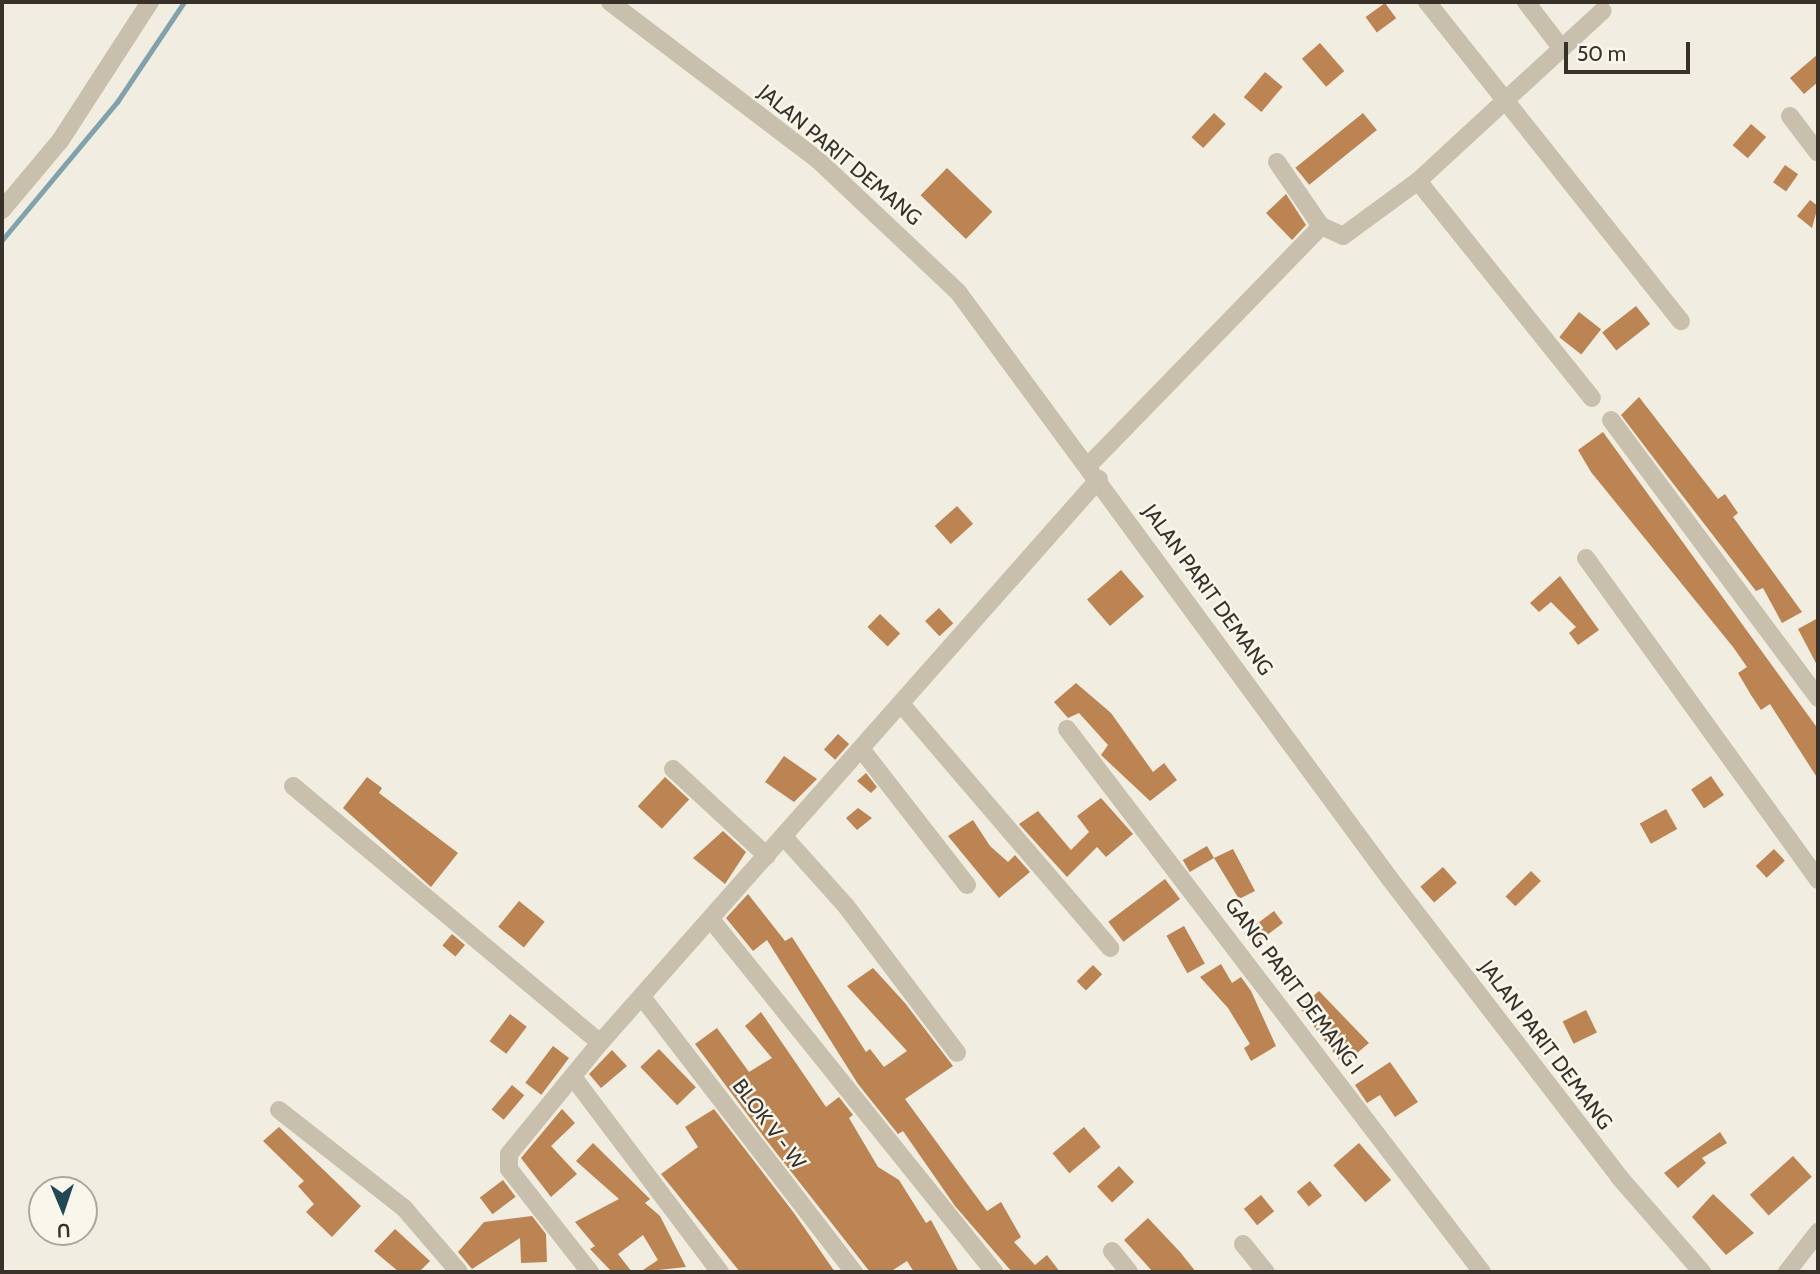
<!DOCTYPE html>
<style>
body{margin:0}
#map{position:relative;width:1820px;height:1274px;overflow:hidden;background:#f1ede0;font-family:Cabin,sans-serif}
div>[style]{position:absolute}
.stream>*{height:5px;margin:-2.5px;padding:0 2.5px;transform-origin:2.5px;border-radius:2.5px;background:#81a1ac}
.building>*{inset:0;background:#bc8353;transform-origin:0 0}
.minor>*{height:18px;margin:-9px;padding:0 9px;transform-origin:9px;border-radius:9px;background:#c8bfac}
span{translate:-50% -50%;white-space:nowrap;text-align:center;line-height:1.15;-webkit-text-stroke:5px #f9f6ec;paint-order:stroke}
.street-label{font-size:21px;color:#37312a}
.frame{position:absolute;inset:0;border:4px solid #37312a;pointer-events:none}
.north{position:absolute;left:28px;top:1176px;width:70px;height:70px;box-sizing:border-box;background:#f9f6ec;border:2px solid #aba79e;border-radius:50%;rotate:178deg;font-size:19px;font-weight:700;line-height:28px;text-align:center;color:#37312a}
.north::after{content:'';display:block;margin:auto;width:24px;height:32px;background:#234755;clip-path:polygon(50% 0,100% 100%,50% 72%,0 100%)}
.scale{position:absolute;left:1564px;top:42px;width:126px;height:32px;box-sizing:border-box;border:4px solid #37312a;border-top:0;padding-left:9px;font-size:21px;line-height:24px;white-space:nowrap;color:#37312a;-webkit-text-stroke:5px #f9f6ec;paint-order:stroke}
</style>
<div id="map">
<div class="stream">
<div style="left:2px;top:240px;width:180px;rotate:-50.2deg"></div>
<div style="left:117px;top:102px;width:120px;rotate:-56.2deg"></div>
</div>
<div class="building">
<div style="left:1385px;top:3px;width:19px;height:24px;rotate:54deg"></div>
<div style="left:1320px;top:43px;width:37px;height:24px;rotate:49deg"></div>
<div style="clip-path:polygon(1818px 54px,1818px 82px,1804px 94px,1790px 78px)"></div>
<div style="left:1265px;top:72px;width:23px;height:33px;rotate:40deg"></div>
<div style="left:1214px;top:113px;width:16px;height:33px;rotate:43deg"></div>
<div style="left:1363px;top:113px;width:22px;height:87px;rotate:51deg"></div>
<div style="left:1751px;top:124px;width:20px;height:28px;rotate:41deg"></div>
<div style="left:1785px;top:165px;width:16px;height:21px;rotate:35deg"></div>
<div style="left:947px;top:168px;width:63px;height:38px;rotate:44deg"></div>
<div style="clip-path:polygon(1286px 194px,1306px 225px,1292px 240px,1266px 213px)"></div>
<div style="clip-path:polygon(1810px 200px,1818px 206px,1812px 228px,1797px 216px)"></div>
<div style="left:1636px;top:306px;width:23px;height:43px;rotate:52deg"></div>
<div style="left:1579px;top:312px;width:28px;height:32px;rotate:38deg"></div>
<div style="clip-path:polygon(1639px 397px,1718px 499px,1725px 494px,1738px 513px,1733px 517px,1802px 612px,1782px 623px,1763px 588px,1756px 591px,1665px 473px,1621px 415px)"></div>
<div style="clip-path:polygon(1603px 432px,1818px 729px,1818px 779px,1770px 704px,1761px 710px,1751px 695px,1738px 673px,1747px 667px,1733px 647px,1591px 472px,1578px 450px)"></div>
<div style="left:957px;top:506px;width:24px;height:30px;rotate:48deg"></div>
<div style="left:1121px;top:570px;width:35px;height:45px;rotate:49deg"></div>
<div style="clip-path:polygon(1560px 576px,1599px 630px,1578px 645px,1569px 633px,1576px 627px,1551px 602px,1539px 612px,1530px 603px)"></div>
<div style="left:939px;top:608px;width:21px;height:19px;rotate:47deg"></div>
<div style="left:880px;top:614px;width:28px;height:18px;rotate:44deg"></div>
<div style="clip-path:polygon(1818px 618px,1818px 667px,1798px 629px)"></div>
<div style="clip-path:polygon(1076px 683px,1111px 713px,1153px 772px,1164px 763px,1177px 780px,1150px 801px,1101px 755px,1108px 745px,1079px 713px,1068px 718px,1054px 702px)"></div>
<div style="left:838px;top:734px;width:15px;height:21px;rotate:42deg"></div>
<div style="clip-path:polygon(784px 756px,817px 779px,794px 802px,765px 782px)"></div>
<div style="clip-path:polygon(866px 773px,877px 787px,871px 793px,857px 781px)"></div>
<div style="left:1711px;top:776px;width:23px;height:24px;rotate:56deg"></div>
<div style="clip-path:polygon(367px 777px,382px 788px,379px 793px,458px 853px,431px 887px,343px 808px)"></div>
<div style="left:665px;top:777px;width:33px;height:40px;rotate:43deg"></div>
<div style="clip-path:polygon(1101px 798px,1133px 834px,1106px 857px,1097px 847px,1067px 877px,1019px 824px,1038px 811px,1071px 850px,1089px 832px,1077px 816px)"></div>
<div style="clip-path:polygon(858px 808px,872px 818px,857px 830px,846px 818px)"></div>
<div style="left:1666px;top:809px;width:23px;height:30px;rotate:61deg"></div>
<div style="clip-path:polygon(973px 820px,990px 846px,1008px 862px,1015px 855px,1030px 872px,999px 898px,948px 836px)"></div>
<div style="clip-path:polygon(723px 831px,746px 852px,725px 884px,693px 858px)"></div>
<div style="left:1207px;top:846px;width:14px;height:28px;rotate:60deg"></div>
<div style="clip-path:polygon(1233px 849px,1255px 891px,1239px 899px,1214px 858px)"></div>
<div style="left:1774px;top:849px;width:16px;height:25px;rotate:47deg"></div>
<div style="left:1443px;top:867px;width:21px;height:30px;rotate:49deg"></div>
<div style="left:1531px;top:871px;width:14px;height:36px;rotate:45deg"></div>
<div style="left:1165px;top:879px;width:25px;height:71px;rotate:53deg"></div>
<div style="clip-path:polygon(748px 894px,785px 941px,792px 937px,866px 1052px,870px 1049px,884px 1067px,907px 1051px,847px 986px,873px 968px,905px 1003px,953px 1066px,905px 1099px,987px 1211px,1001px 1202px,1021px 1237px,1014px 1242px,1035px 1265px,1047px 1255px,1060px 1272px,1012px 1272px,955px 1206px,903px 1131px,898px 1134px,858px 1084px,767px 940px,753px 951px,726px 918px)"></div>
<div style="left:519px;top:901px;width:33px;height:33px;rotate:39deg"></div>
<div style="left:1274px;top:911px;width:15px;height:37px;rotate:53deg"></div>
<div style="left:1184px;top:926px;width:43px;height:20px;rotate:61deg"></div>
<div style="left:452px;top:934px;width:17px;height:15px;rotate:40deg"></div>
<div style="clip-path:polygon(1221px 964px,1232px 983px,1241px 977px,1251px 991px,1276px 1046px,1251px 1061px,1244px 1048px,1250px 1044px,1228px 1008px,1200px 977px)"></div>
<div style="left:1093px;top:965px;width:13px;height:23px;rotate:45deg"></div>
<div style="clip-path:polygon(1319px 991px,1369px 1043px,1343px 1065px,1300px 1008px)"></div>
<div style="left:1586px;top:1010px;width:25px;height:26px;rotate:64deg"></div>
<div style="clip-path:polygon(761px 1012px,826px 1107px,839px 1097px,853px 1115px,849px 1118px,878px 1167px,899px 1180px,926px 1223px,931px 1220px,959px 1272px,914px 1272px,907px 1261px,890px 1272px,870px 1272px,767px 1141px,695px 1044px,717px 1028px,749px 1072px,772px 1058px,745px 1026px)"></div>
<div style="left:510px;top:1014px;width:21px;height:34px;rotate:37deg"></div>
<div style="left:553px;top:1046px;width:20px;height:46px;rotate:37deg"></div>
<div style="left:659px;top:1049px;width:53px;height:26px;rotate:46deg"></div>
<div style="clip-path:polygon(612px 1050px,627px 1066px,601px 1088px,589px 1074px)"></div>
<div style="clip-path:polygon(1390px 1062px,1418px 1102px,1395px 1117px,1380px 1095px,1367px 1103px,1355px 1085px)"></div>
<div style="left:512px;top:1085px;width:16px;height:32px;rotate:40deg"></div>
<div style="clip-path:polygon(562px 1109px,575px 1123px,551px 1146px,577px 1174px,551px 1197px,521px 1158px)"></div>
<div style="clip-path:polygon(714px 1109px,794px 1213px,835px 1272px,740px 1272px,661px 1174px,698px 1147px,685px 1127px)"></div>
<div style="clip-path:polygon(279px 1127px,361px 1206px,332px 1237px,306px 1212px,314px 1204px,298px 1186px,304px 1181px,263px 1141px)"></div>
<div style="left:1084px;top:1127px;width:26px;height:41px;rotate:50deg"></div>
<div style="clip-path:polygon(1720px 1132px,1727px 1143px,1702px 1158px,1706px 1163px,1678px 1188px,1664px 1173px)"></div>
<div style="clip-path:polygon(593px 1143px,650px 1199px,645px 1203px,660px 1216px,686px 1267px,640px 1272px,658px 1260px,643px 1235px,618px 1254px,632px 1272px,612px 1272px,590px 1249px,595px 1246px,575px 1222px,619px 1199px,576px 1161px)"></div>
<div style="left:1359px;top:1143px;width:49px;height:34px;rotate:49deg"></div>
<div style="left:1793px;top:1156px;width:28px;height:58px;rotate:48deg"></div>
<div style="left:1119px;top:1166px;width:22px;height:30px;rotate:47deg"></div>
<div style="left:503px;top:1180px;width:21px;height:29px;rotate:53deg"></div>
<div style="left:1310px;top:1181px;width:19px;height:17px;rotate:51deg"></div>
<div style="clip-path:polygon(1713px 1194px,1754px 1233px,1726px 1255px,1692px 1217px)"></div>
<div style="left:1261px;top:1195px;width:21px;height:22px;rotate:51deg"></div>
<div style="clip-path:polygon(532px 1216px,546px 1234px,547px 1262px,521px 1263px,520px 1238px,472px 1269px,458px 1252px,484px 1222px)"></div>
<div style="clip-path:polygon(1148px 1218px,1180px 1252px,1196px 1272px,1153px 1272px,1124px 1240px)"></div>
<div style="clip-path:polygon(395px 1229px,430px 1261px,419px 1272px,399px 1272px,374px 1251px)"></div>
</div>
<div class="minor">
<div style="left:610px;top:2px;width:261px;rotate:37.2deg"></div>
<div style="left:818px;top:160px;width:192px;rotate:43.3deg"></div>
<div style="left:958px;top:292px;width:729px;rotate:53.65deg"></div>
<div style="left:1390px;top:879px;width:377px;rotate:52.4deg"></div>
<div style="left:1620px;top:1178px;width:125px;rotate:48.9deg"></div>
<div style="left:1427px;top:2px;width:408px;rotate:51.5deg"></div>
<div style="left:1526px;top:2px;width:59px;rotate:52.5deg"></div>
<div style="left:1790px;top:116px;width:46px;rotate:52.9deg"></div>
<div style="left:1277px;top:162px;width:78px;rotate:55.5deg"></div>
<div style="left:1321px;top:226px;width:24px;rotate:24deg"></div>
<div style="left:1343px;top:236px;width:93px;rotate:-36.3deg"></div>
<div style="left:1418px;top:181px;width:278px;rotate:51.3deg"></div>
<div style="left:1418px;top:181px;width:251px;rotate:-42.7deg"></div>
<div style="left:2px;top:210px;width:90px;rotate:-50deg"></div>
<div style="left:60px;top:141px;width:166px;rotate:-57.1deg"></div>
<div style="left:1611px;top:420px;width:347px;rotate:53.3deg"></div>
<div style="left:1088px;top:466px;width:334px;rotate:-45.8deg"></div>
<div style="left:1586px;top:558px;width:397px;rotate:54.2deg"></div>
<div style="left:902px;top:705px;width:320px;rotate:49.4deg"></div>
<div style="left:1067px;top:729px;width:683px;rotate:52.61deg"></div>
<div style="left:862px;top:750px;width:171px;rotate:52.1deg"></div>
<div style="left:673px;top:769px;width:128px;rotate:42.8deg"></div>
<div style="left:293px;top:786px;width:400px;rotate:39.9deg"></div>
<div style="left:785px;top:838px;width:91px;rotate:48.1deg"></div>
<div style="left:846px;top:906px;width:184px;rotate:52.9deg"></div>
<div style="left:713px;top:922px;width:449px;rotate:51.2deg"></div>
<div style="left:642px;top:997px;width:347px;rotate:52.4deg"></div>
<div style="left:573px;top:1077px;width:244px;rotate:53deg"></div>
<div style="left:279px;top:1110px;width:159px;rotate:38.1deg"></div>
<div style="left:404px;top:1208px;width:84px;rotate:49.3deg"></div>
<div style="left:1243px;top:1244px;width:36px;rotate:51deg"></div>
<div style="left:1112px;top:1251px;width:27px;rotate:51deg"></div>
<div style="left:590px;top:1272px;width:131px;rotate:-128.2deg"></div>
<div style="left:509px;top:1169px;width:15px;rotate:-90deg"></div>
<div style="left:509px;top:1154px;width:144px;rotate:-50.7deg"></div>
<div style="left:600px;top:1043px;width:753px;rotate:-48.5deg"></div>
<div style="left:1787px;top:1272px;width:51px;rotate:-52.2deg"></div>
</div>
<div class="street-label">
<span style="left:840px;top:155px;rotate:40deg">JALAN PARIT DEMANG</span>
<span style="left:1208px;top:590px;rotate:54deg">JALAN PARIT DEMANG</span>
<span style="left:1294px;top:986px;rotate:53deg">GANG PARIT DEMANG I</span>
<span style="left:1546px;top:1045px;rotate:53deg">JALAN PARIT DEMANG</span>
<span style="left:769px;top:1124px;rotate:53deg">BLOK V - W</span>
</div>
<div class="frame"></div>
<div class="north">U</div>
<div class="scale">50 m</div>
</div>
